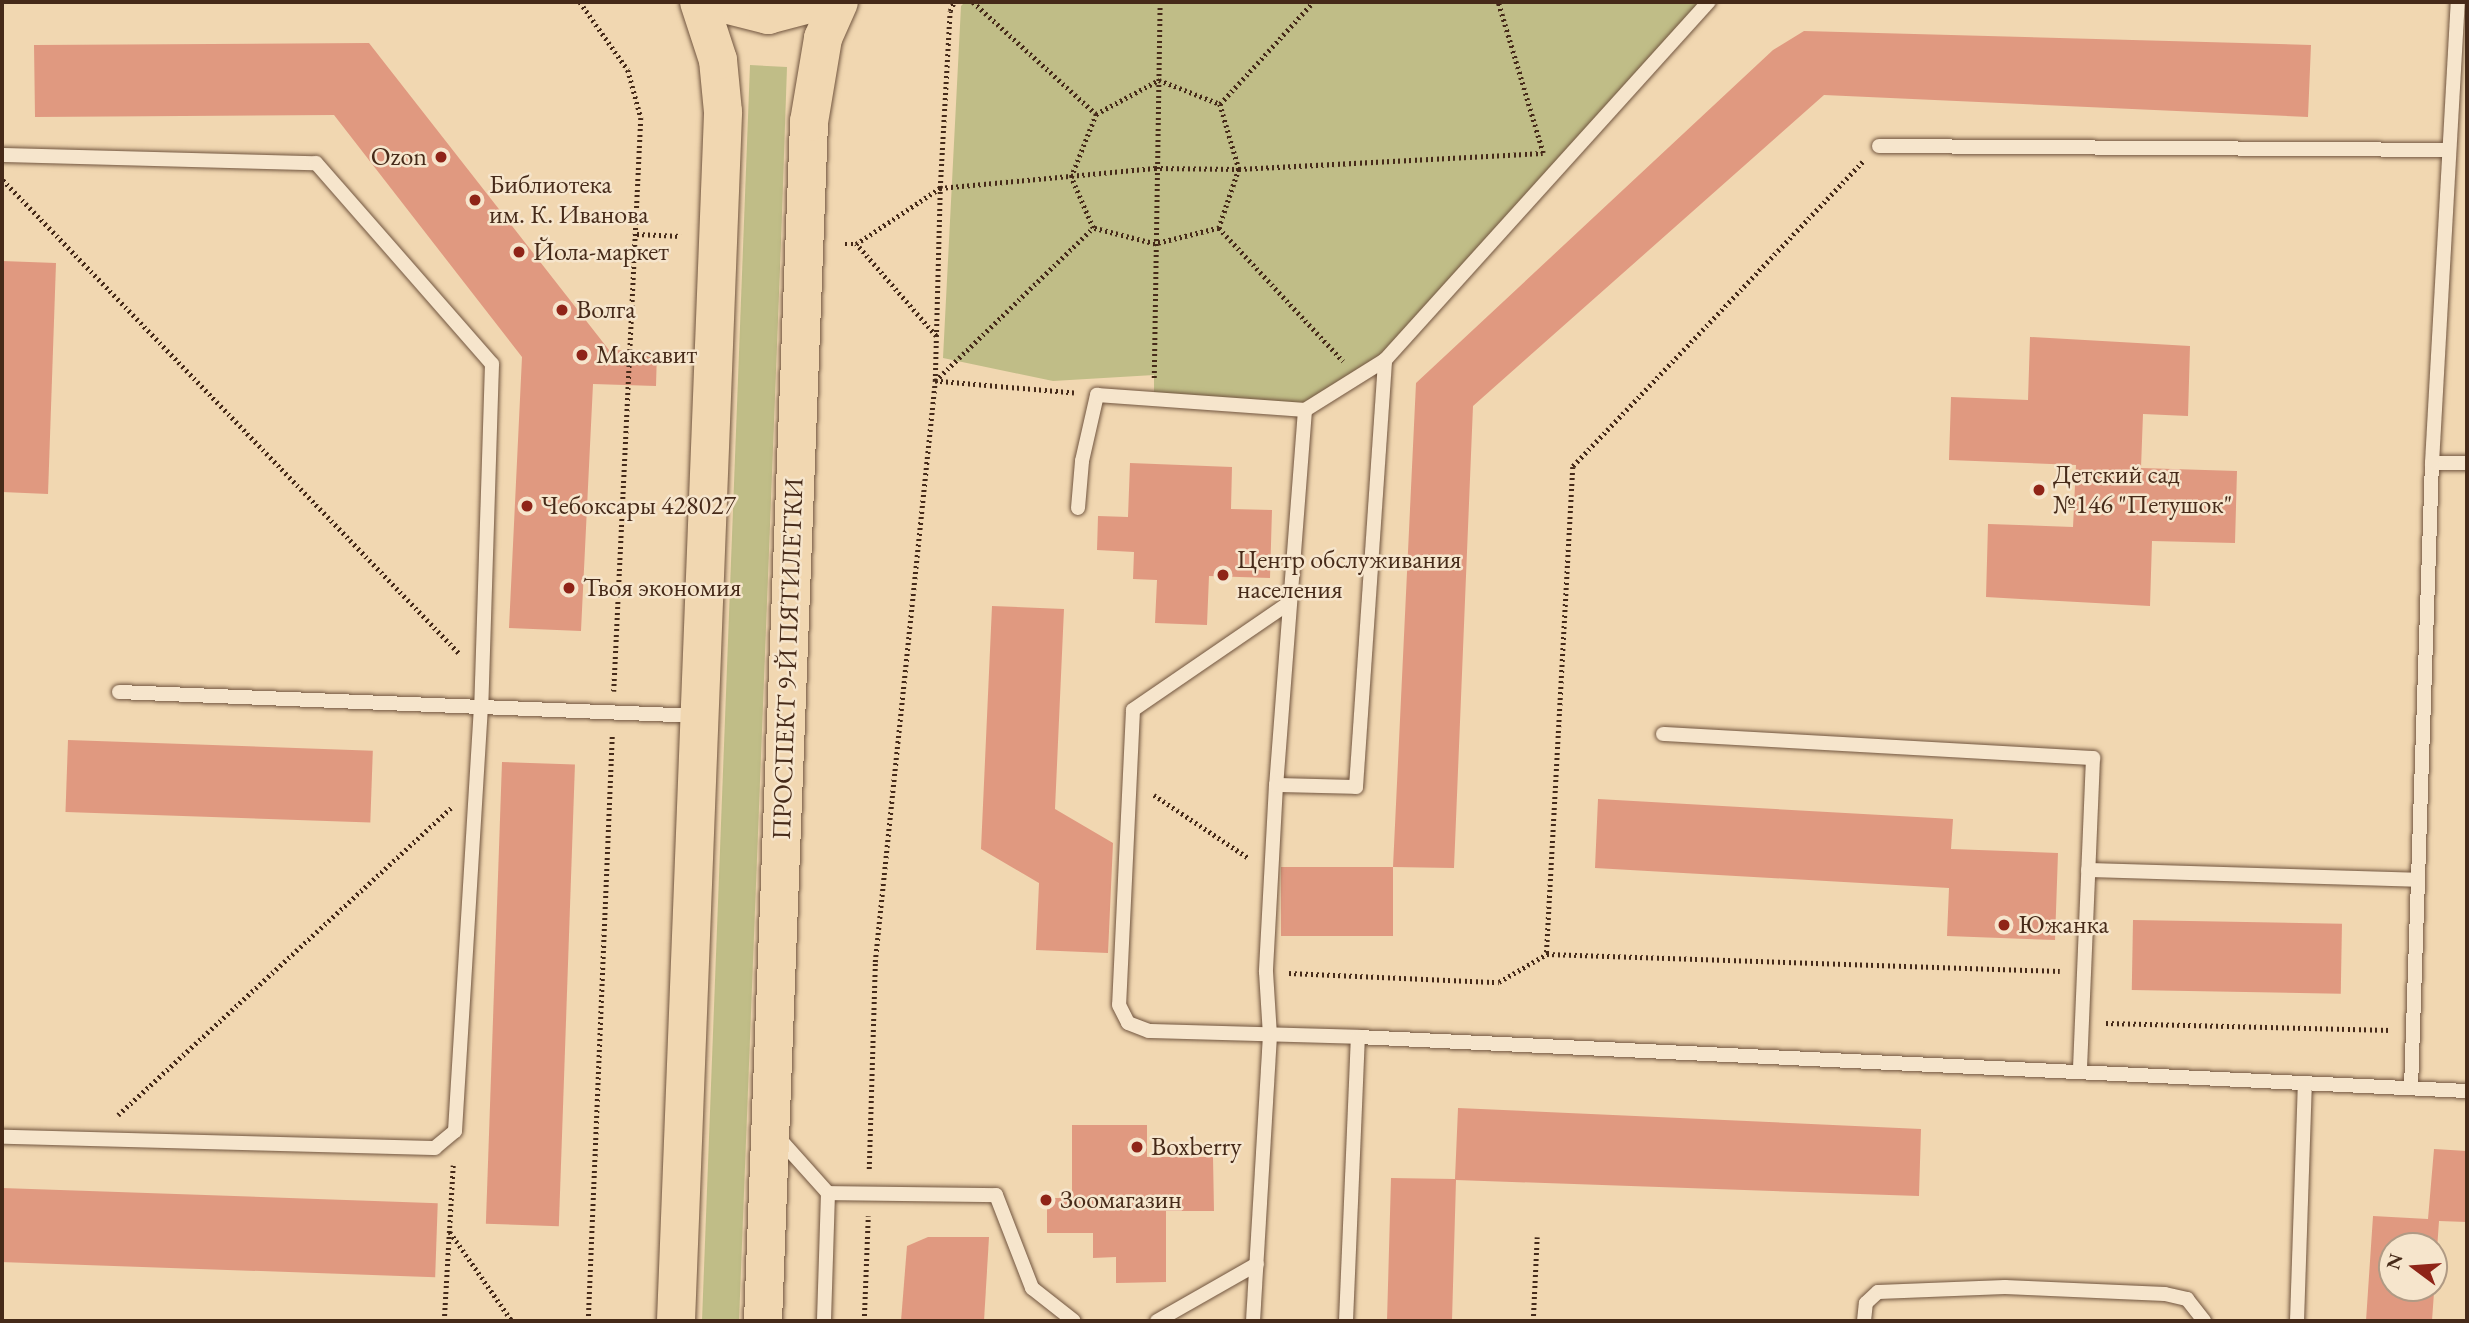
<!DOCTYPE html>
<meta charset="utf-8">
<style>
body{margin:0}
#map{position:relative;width:2469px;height:1323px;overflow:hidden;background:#f1d7b1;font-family:"EB Garamond",serif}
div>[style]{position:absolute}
.green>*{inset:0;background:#c0bd87}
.building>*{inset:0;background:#e09980;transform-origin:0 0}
.path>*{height:4.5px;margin-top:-2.25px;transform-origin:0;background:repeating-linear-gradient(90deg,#462a19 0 2px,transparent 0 5.5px)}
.roads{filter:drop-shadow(0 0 2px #71553f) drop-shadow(0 0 2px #71553f)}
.service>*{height:14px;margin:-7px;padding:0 7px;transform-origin:7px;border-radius:7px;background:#f6e5cc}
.primary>*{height:38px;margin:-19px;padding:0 19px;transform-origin:19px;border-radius:19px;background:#f1d7b1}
.dots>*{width:19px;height:19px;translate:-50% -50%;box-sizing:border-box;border:4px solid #f6e5cc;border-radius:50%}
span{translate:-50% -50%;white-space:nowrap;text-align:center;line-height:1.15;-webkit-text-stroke:5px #f6e5cc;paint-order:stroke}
.poi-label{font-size:26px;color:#462a19}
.right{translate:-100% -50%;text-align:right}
.left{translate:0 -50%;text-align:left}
.street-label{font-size:26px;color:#462a19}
.frame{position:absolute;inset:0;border:4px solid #462a19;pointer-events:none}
.north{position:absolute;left:2378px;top:1232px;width:70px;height:70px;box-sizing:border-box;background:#f6e5cc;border:2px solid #b09a84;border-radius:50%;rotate:286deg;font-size:19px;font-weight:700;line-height:28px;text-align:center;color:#462a19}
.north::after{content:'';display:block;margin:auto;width:24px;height:32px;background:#8f2418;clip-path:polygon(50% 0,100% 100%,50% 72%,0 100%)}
</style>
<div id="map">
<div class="green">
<div style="clip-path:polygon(965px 2px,1709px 2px,1385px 360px,1305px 410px,1154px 399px,1154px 375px,1053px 381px,943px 358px,961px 6px)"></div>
<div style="clip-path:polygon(750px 65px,787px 67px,781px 241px,739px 1321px,702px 1321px)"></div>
</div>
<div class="building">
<div style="clip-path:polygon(1804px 31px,2311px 45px,2308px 117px,1824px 95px,1473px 406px,1454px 868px,1393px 867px,1416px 383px,1773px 50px)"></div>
<div style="clip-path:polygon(369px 43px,609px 350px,657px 351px,656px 386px,593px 384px,581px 631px,509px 628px,522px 357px,334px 115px,35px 117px,34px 45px)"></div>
<div style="clip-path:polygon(2px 261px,56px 263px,48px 494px,2px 492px)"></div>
<div style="clip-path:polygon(2030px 337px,2190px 346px,2188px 416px,2143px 414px,2141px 468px,2237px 471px,2235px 543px,2152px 541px,2150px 606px,1986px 597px,1988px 524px,2073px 527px,2076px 465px,1949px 460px,1951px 397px,2028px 400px)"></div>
<div style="clip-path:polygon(1130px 463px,1232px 467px,1231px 509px,1272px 510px,1270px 578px,1209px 576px,1207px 625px,1155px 623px,1157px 580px,1133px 579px,1134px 552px,1097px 550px,1098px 516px,1128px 517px)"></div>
<div style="clip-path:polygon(992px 606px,1064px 609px,1055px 809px,1113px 843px,1108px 953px,1036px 950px,1039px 883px,981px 849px)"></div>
<div style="left:68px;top:740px;width:305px;height:72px;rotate:2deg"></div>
<div style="left:502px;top:762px;width:73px;height:462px;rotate:2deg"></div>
<div style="clip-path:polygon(1598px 799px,1953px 819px,1951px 849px,2058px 853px,2055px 940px,1947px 936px,1949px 888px,1595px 868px)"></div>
<div style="left:1281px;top:867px;width:112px;height:69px"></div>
<div style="left:2133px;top:920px;width:209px;height:70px;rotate:1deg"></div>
<div style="clip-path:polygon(1458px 1108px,1921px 1129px,1919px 1196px,1456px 1180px,1452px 1321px,1387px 1321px,1391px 1178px,1455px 1179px)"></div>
<div style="clip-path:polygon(1072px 1125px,1147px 1125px,1147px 1157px,1213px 1157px,1214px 1211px,1166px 1211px,1166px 1282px,1116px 1283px,1116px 1257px,1093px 1258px,1093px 1233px,1047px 1233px,1047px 1198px,1072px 1198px)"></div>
<div style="clip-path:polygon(evenodd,2434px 1149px,2467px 1151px,2467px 1222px,2439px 1221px,2432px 1321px,2366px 1321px,2373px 1216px,2428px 1219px,2434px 1149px,2392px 1246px,2434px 1246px,2434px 1288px,2392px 1288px,2392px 1246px)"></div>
<div style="left:2px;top:1188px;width:436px;height:74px;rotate:2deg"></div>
<div style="clip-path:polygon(928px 1237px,989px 1237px,984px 1321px,901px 1321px,907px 1246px)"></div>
</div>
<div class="path">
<div style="left:580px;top:2px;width:83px;rotate:54.8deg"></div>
<div style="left:628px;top:70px;width:50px;rotate:74.8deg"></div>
<div style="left:641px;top:118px;width:574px;rotate:92.7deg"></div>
<div style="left:973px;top:2px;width:166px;rotate:42.3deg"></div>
<div style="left:1159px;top:80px;width:66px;rotate:21.5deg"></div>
<div style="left:1220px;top:104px;width:68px;rotate:73.7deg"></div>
<div style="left:1239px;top:169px;width:62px;rotate:108.7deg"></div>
<div style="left:1219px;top:228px;width:66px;rotate:166deg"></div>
<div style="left:1155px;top:244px;width:64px;rotate:-165.5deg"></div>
<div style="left:1093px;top:228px;width:56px;rotate:-113.3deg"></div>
<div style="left:1071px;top:177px;width:68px;rotate:-68.4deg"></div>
<div style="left:1096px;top:114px;width:72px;rotate:-28.4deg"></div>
<div style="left:1220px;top:104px;width:138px;rotate:-47.6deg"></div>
<div style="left:1863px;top:162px;width:421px;rotate:133.6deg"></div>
<div style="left:1573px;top:467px;width:488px;rotate:93.1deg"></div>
<div style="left:1547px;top:954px;width:513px;rotate:1.9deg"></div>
<div style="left:3px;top:180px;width:657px;rotate:46.05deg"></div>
<div style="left:1219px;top:228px;width:182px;rotate:47deg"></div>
<div style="left:637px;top:234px;width:44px;rotate:2.6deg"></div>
<div style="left:845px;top:244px;width:11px"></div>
<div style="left:936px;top:336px;width:122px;rotate:-131deg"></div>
<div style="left:856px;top:244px;width:101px;rotate:-33.7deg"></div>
<div style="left:940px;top:188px;width:216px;rotate:-5.3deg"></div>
<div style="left:1155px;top:168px;width:84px;rotate:0.7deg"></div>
<div style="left:1239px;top:169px;width:304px;rotate:-3deg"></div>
<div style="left:1543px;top:153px;width:158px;rotate:-106.6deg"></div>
<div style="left:1154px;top:378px;width:376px;rotate:-89.1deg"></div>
<div style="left:1074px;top:393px;width:140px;rotate:-175.1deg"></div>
<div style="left:935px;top:381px;width:220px;rotate:-44.1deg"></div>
<div style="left:1154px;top:795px;width:114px;rotate:33.6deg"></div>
<div style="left:1289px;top:973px;width:210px;rotate:2.5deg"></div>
<div style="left:1499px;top:982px;width:56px;rotate:-30.3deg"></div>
<div style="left:2106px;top:1023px;width:285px;rotate:1.4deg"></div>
<div style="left:118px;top:1115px;width:453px;rotate:-42.7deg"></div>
<div style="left:869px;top:1169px;width:207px;rotate:-88.3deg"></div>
<div style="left:875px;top:962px;width:584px;rotate:-84.1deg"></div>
<div style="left:935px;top:381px;width:193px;rotate:-88.5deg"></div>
<div style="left:940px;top:188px;width:177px;rotate:-86.8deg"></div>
<div style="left:950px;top:11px;width:10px;rotate:-66deg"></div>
<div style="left:450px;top:1232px;width:108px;rotate:55.1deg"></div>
<div style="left:444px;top:1321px;width:156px;rotate:-86.7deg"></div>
<div style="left:588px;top:1321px;width:586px;rotate:-87.65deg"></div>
<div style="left:864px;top:1321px;width:105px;rotate:-87.8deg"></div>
<div style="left:1533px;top:1321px;width:84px;rotate:-87.3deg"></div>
</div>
<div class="roads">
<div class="service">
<div style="left:1879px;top:146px;width:567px;rotate:0.4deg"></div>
<div style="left:2px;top:155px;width:314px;rotate:1.5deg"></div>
<div style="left:316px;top:163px;width:267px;rotate:48.8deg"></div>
<div style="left:492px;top:364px;width:342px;rotate:91.8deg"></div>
<div style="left:481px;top:706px;width:426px;rotate:93.5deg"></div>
<div style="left:455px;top:1131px;width:26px;rotate:140deg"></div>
<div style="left:435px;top:1148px;width:433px;rotate:-178.5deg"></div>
<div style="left:1305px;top:410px;width:94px;rotate:-32deg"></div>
<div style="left:1385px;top:360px;width:483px;rotate:-47.9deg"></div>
<div style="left:2432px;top:463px;width:35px"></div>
<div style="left:1078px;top:508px;width:47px;rotate:-85.1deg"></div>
<div style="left:1082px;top:461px;width:68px;rotate:-77.2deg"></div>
<div style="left:1097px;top:395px;width:209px;rotate:4.1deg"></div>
<div style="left:1305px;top:410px;width:376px;rotate:94.4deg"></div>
<div style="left:1276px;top:785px;width:187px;rotate:93.1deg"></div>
<div style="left:1266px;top:972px;width:63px;rotate:86.4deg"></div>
<div style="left:1270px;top:1035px;width:287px;rotate:93.4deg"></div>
<div style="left:1289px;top:603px;width:189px;rotate:145.6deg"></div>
<div style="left:1133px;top:710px;width:295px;rotate:92.7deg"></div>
<div style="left:1119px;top:1005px;width:20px;rotate:63deg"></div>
<div style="left:1128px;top:1023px;width:22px;rotate:21deg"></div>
<div style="left:1149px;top:1031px;width:209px;rotate:1.6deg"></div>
<div style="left:1358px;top:1037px;width:1110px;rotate:2.79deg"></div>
<div style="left:119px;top:692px;width:579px;rotate:2.37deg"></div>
<div style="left:1663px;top:734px;width:431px;rotate:3.2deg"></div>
<div style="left:2093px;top:758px;width:312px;rotate:92.4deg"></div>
<div style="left:1276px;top:785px;width:80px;rotate:1.4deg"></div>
<div style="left:1356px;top:787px;width:428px;rotate:-86.1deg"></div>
<div style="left:2088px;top:870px;width:330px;rotate:1.7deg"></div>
<div style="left:2411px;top:1088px;width:625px;rotate:-88.08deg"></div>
<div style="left:2432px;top:463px;width:462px;rotate:-86.8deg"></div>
<div style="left:776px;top:1135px;width:78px;rotate:48.1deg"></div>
<div style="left:828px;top:1193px;width:128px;rotate:91.8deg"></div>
<div style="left:828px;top:1193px;width:168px;rotate:0.7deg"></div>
<div style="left:996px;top:1195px;width:100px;rotate:68.8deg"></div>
<div style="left:1032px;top:1288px;width:53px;rotate:38.2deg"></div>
<div style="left:1157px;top:1321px;width:115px;rotate:-29.7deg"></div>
<div style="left:1346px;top:1321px;width:284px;rotate:-87.6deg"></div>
<div style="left:1864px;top:1321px;width:18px;rotate:-84deg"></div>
<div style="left:1866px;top:1303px;width:16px;rotate:-43deg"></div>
<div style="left:1878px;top:1292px;width:127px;rotate:-2.3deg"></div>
<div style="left:2005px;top:1287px;width:160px;rotate:2.5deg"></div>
<div style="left:2165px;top:1294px;width:23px;rotate:13deg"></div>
<div style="left:2187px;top:1299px;width:28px;rotate:52deg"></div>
<div style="left:2297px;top:1321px;width:236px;rotate:-88.1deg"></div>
</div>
<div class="primary">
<div style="left:717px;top:2px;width:53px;rotate:14.3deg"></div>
<div style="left:768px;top:15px;width:51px;rotate:-14.9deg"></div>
<div style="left:676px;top:1321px;width:1210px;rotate:-87.77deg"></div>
<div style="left:723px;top:112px;width:52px;rotate:-95.5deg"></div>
<div style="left:718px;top:60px;width:61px;rotate:-108.1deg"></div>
<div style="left:763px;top:1321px;width:1200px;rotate:-87.8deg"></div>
<div style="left:809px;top:122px;width:85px;rotate:-80.5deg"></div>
<div style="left:823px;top:38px;width:39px;rotate:-66deg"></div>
</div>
</div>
<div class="dots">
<div style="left:441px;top:157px;background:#8f2418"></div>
<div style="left:475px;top:200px;background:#8f2418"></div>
<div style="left:519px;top:252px;background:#8f2418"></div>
<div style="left:562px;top:310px;background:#8f2418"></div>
<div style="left:582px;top:355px;background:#8f2418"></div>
<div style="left:2039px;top:490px;background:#8f2418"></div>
<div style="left:527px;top:506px;background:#8f2418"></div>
<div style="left:1223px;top:575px;background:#8f2418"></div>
<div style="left:569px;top:588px;background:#8f2418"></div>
<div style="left:2004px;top:925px;background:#8f2418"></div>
<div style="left:1137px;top:1147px;background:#8f2418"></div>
<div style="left:1046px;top:1200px;background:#8f2418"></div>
</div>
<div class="poi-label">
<span class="right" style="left:427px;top:157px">Ozon</span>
<span class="left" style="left:489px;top:200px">Библиотека<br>им. К. Иванова</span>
<span class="left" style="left:533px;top:252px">Йола-маркет</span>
<span class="left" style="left:576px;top:310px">Волга</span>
<span class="left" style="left:596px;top:355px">Максавит</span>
<span class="left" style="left:2053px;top:490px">Детский сад<br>№146 "Петушок"</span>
<span class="left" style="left:541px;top:506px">Чебоксары 428027</span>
<span class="left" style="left:1237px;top:575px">Центр обслуживания<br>населения</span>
<span class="left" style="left:583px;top:588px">Твоя экономия</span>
<span class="left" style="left:2018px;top:925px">Южанка</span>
<span class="left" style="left:1151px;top:1147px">Boxberry</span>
<span class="left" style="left:1060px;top:1200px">Зоомагазин</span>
</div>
<div class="street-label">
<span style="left:788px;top:659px;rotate:-88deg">ПРОСПЕКТ 9-Й ПЯТИЛЕТКИ</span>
</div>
<div class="frame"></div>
<div class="north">N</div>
</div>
